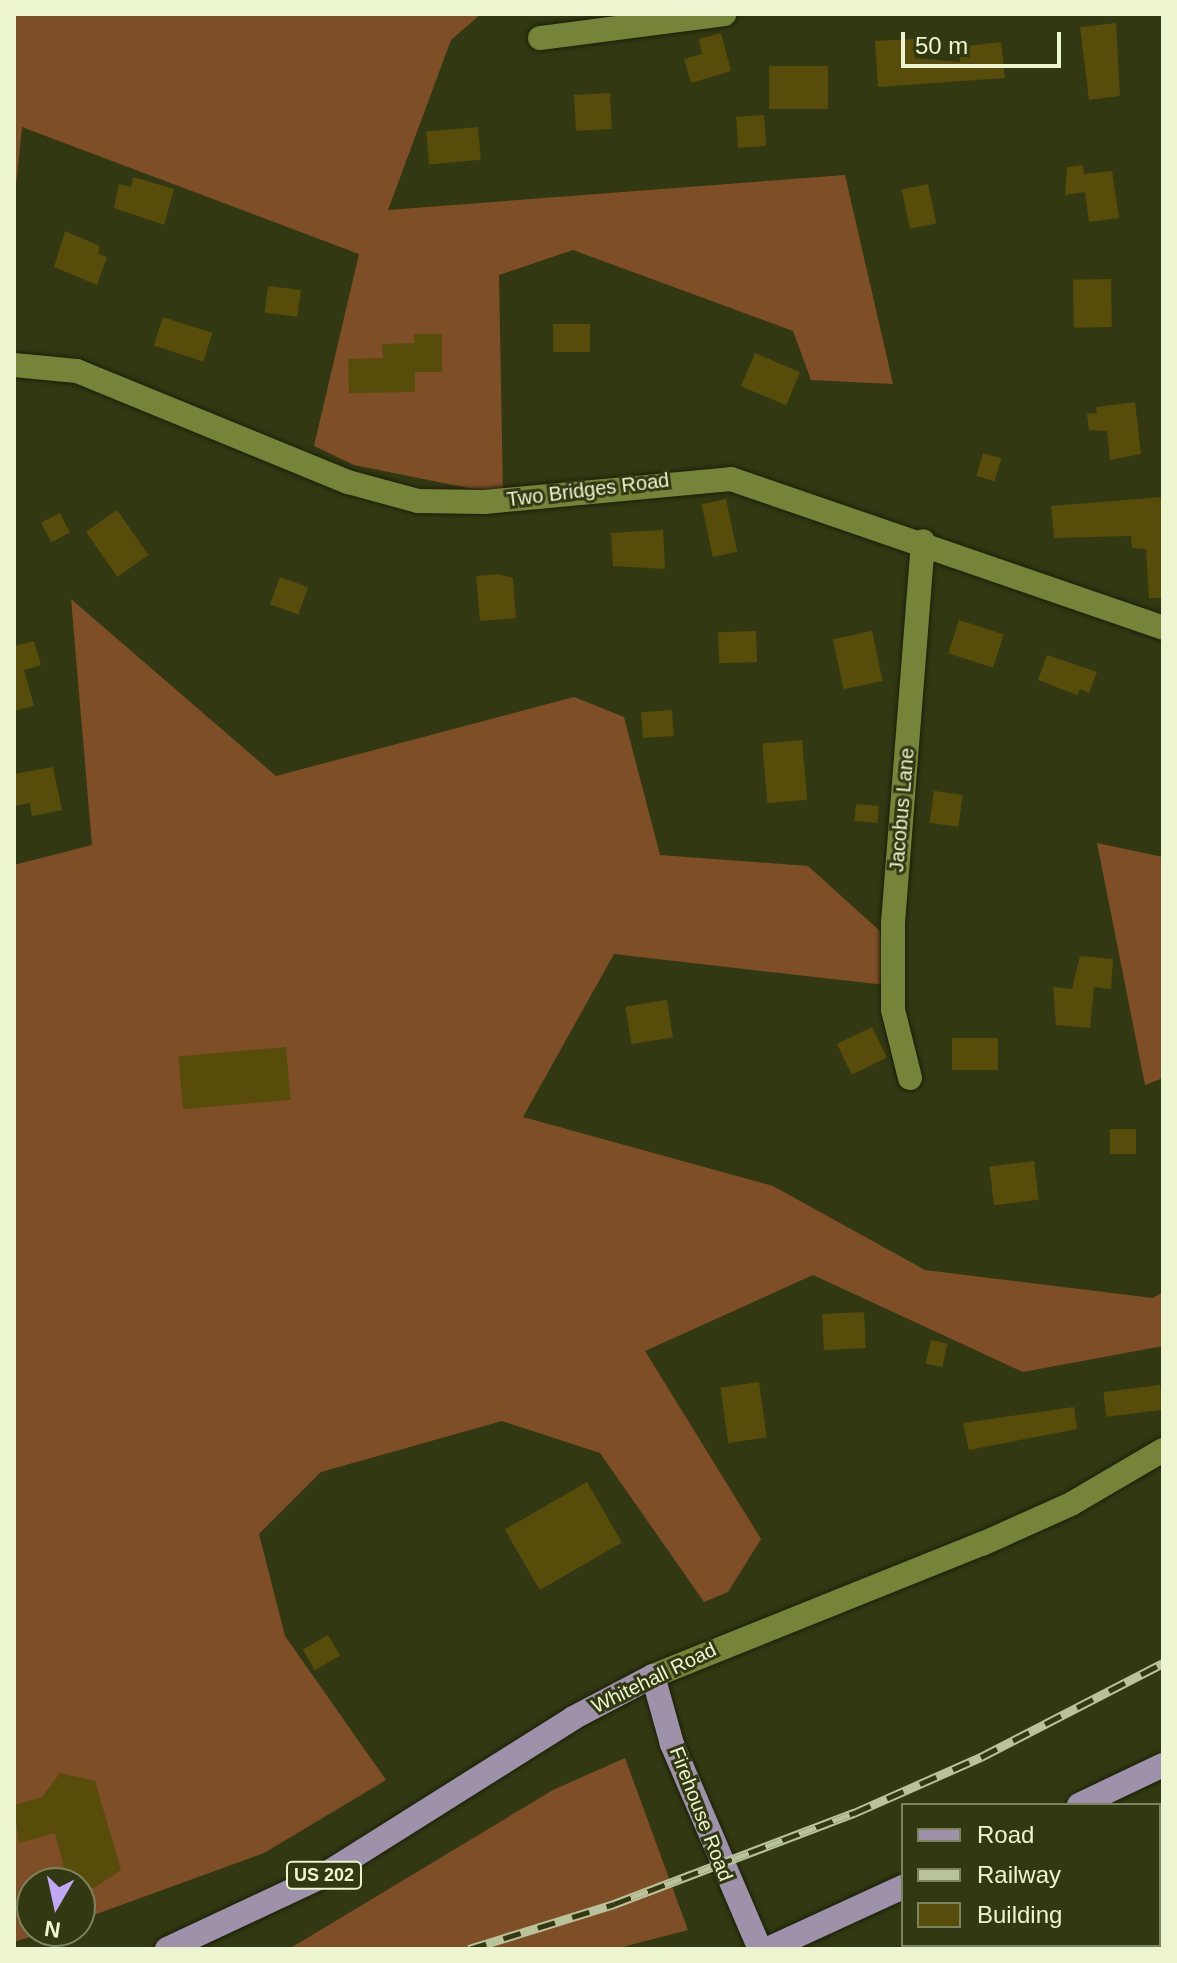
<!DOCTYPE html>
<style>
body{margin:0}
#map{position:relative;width:1177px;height:1963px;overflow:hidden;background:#323912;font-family:Helvetica,sans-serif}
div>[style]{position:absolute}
.forest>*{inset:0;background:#7e4e27}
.building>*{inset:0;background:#574c0a;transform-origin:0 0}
.roads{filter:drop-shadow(0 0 2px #1b1f08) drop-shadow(0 0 2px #1b1f08)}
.minor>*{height:24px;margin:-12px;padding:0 12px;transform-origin:12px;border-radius:12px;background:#768439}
.major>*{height:24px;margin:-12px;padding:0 12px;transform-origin:12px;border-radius:12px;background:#9e92aa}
.rail>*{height:9px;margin-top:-4.5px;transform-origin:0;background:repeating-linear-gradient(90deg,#323912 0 18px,#b9c29b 0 36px);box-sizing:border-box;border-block:2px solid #b9c29b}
span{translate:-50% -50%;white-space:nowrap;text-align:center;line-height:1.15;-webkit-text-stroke:6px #323912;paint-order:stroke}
.shield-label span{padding:2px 6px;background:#323912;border:2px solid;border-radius:6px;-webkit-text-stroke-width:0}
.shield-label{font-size:18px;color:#ecf5cf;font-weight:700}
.street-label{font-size:20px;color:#ecf5cf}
.frame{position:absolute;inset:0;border:16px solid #ecf5cf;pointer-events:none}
.legend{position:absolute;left:901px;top:1803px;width:260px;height:144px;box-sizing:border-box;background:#323912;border:2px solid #7c845e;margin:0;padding:10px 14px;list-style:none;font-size:24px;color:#ecf5cf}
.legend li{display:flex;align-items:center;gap:16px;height:40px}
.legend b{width:40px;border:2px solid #7c845e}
.north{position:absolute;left:16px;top:1867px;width:80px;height:80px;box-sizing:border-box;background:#323912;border:2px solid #7c845e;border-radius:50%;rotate:189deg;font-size:22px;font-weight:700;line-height:32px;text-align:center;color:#ecf5cf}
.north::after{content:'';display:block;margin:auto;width:28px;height:36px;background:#c0a8f4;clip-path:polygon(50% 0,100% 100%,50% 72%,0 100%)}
.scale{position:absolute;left:901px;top:32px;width:160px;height:36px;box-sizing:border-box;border:4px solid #ecf5cf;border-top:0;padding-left:10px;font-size:24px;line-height:28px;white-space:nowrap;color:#ecf5cf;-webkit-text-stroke:6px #323912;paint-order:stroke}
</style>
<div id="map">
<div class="forest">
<div style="clip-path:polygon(14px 14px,481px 14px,451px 40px,388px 210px,845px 175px,893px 384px,811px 380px,793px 331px,573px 250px,499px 275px,503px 495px,354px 465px,314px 446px,359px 254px,22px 127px,14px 204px)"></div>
<div style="clip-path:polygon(71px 599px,276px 776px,574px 697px,624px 717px,660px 855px,808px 866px,880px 931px,885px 985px,614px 954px,523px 1117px,773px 1186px,925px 1270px,1153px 1298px,1163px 1292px,1163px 1346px,1023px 1372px,813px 1275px,645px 1351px,761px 1539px,728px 1592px,704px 1602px,600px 1453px,502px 1421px,321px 1472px,259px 1534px,285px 1636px,386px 1780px,264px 1853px,80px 1920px,80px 1883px,32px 1883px,32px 1931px,49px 1931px,14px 1942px,14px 865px,92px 845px)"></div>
<div style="clip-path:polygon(1097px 843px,1163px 857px,1163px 1078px,1145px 1085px)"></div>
<div style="clip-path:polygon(625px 1758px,688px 1930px,615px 1949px,289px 1949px,553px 1790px)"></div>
</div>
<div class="building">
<div style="clip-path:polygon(1116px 23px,1120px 96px,1089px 100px,1080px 27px)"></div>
<div style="clip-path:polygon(721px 33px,731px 71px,691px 83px,684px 59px,702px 54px,699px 39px)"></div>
<div style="clip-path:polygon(914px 39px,915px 58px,960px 62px,959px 47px,1001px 42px,1005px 78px,878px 87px,875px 41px)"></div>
<div style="left:769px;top:66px;width:59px;height:43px"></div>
<div style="left:610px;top:93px;width:36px;height:36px;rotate:87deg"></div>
<div style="left:764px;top:115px;width:31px;height:28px;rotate:86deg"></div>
<div style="left:478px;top:127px;width:33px;height:52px;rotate:85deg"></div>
<div style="clip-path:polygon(1083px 165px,1084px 174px,1112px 171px,1119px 218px,1089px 222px,1085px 192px,1065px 195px,1067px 167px)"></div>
<div style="clip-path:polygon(133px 177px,174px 189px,164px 225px,114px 208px,119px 184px,131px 187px)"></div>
<div style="left:928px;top:184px;width:40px;height:27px;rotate:78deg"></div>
<div style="clip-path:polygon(65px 231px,100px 246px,98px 254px,107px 257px,97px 285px,54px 267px)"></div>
<div style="left:1111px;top:279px;width:48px;height:38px;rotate:89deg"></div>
<div style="left:268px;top:286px;width:33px;height:27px;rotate:7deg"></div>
<div style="left:163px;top:317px;width:52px;height:30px;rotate:18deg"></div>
<div style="left:553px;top:324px;width:37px;height:28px"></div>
<div style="clip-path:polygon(414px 334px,442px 334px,442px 372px,415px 372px,415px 392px,349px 393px,348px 359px,383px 358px,382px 344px,414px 343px)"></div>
<div style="left:755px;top:353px;width:49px;height:36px;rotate:23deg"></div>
<div style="clip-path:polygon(1135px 402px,1141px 454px,1110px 460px,1107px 431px,1089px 430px,1087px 414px,1097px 413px,1096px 407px)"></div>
<div style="left:983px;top:453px;width:19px;height:24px;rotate:16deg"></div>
<div style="clip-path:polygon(1163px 497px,1163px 598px,1149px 598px,1146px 549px,1132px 548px,1131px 536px,1054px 538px,1051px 506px)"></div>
<div style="left:726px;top:499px;width:54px;height:25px;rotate:78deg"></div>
<div style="left:117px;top:510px;width:55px;height:38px;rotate:55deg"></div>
<div style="left:60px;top:513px;width:22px;height:21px;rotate:63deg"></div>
<div style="clip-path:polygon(663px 530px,665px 569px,613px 566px,611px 533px)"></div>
<div style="clip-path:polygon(499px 574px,513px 578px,516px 618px,480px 621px,476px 576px)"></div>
<div style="left:280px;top:577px;width:30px;height:29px;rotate:20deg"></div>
<div style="left:959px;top:620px;width:47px;height:35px;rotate:18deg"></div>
<div style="left:756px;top:631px;width:31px;height:38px;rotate:88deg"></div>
<div style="left:872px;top:631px;width:51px;height:40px;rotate:78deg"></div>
<div style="clip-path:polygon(34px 641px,41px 665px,24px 670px,34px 706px,14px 711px,14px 646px)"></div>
<div style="clip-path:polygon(1047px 655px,1097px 672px,1089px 693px,1080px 689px,1077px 695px,1038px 680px)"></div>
<div style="left:672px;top:710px;width:26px;height:31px;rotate:86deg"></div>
<div style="left:802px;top:740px;width:60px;height:40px;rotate:85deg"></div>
<div style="clip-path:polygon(53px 767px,62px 810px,32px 816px,30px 803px,14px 806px,14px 774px)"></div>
<div style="left:934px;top:791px;width:29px;height:32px;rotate:8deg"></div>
<div style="left:856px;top:804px;width:23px;height:17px;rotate:5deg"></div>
<div style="clip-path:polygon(1080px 956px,1113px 959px,1111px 989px,1094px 987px,1090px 1028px,1056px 1025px,1053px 987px,1072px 989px)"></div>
<div style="left:667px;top:1000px;width:38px;height:42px;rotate:81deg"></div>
<div style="left:872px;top:1027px;width:34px;height:39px;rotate:64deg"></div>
<div style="left:952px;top:1038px;width:46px;height:32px"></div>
<div style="left:286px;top:1047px;width:53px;height:108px;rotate:85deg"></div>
<div style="left:1110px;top:1129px;width:26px;height:25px"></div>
<div style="left:1034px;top:1161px;width:39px;height:45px;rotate:83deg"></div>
<div style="left:864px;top:1312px;width:36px;height:42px;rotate:87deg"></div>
<div style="left:931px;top:1340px;width:17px;height:24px;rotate:13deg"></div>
<div style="left:759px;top:1382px;width:56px;height:39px;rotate:82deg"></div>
<div style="left:1160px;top:1385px;width:25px;height:57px;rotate:83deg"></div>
<div style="clip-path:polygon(1074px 1407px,1077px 1429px,969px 1450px,963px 1423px)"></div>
<div style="left:587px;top:1482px;width:70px;height:95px;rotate:60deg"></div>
<div style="left:328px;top:1635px;width:24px;height:29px;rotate:60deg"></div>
<div style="clip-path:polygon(60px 1773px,95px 1781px,121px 1870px,94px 1888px,68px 1883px,55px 1833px,19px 1843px,14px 1805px,42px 1797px)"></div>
</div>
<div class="roads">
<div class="minor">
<div style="left:540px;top:38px;width:186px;rotate:-7.4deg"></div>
<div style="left:14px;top:365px;width:63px;rotate:5.4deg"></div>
<div style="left:77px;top:371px;width:293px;rotate:22.3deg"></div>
<div style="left:348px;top:482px;width:73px;rotate:15.2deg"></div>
<div style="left:418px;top:501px;width:66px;rotate:0.9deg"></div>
<div style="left:484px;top:502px;width:248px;rotate:-5.3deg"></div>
<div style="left:731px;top:479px;width:457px;rotate:19deg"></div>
<div style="left:910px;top:1078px;width:70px;rotate:-104deg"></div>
<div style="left:893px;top:1010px;width:87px;rotate:-90deg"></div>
<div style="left:893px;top:923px;width:383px;rotate:-85.5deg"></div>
<div style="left:653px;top:1676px;width:354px;rotate:-21.9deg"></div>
<div style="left:982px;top:1544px;width:98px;rotate:-24.2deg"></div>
<div style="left:1071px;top:1504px;width:107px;rotate:-30.4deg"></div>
</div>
<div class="major">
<div style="left:1079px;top:1805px;width:93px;rotate:-25.5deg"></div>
<div style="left:167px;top:1949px;width:170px;rotate:-25.1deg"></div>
<div style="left:321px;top:1877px;width:298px;rotate:-32.2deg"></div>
<div style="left:573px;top:1718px;width:90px;rotate:-27.7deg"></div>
<div style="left:653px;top:1676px;width:71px;rotate:74.4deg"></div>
<div style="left:672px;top:1744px;width:223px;rotate:66.8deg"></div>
<div style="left:768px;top:1949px;width:149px;rotate:-24.7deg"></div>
</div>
</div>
<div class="rail">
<div style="left:469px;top:1949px;width:152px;rotate:-17.2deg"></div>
<div style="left:614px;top:1904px;width:257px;rotate:-20.8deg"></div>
<div style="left:854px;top:1813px;width:139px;rotate:-23.8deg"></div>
<div style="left:981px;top:1757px;width:205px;rotate:-27.3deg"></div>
</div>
<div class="shield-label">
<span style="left:324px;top:1875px">US 202</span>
</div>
<div class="street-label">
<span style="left:588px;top:490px;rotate:-7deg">Two Bridges Road</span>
<span style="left:902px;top:810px;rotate:-85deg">Jacobus Lane</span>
<span style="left:654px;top:1678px;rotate:-26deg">Whitehall Road</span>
<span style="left:701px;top:1814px;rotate:69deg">Firehouse Road</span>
</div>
<div class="frame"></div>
<ul class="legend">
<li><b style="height:10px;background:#9e92aa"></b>Road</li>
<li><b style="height:10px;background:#b9c29b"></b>Railway</li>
<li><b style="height:22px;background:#574c0a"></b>Building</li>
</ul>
<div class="north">N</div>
<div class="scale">50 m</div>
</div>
